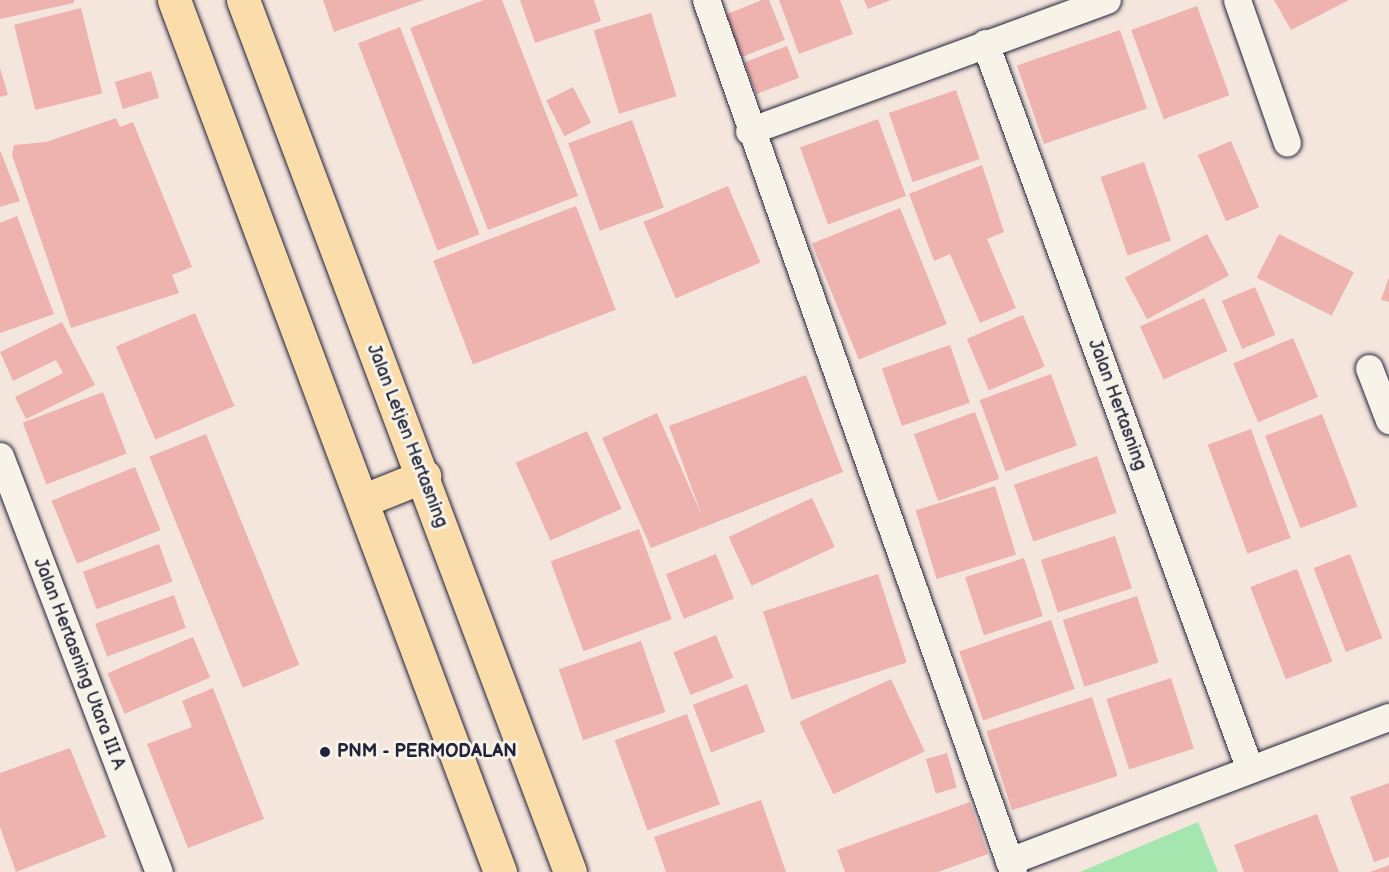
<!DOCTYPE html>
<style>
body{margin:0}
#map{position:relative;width:1389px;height:872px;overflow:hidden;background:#f5e6dd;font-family:"Balsamiq Sans",sans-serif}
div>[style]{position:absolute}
.green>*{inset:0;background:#a5e6af}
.building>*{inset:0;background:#eeb3af;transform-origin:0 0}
.roads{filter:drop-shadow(0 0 2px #22223b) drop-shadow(0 0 2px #22223b)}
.street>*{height:27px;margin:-13.5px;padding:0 13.5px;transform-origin:13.5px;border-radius:13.5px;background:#f7f3e8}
.primary>*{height:33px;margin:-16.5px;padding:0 16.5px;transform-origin:16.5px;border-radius:16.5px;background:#faddab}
.dots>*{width:16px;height:16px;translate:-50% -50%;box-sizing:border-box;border:3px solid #f7f3e8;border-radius:50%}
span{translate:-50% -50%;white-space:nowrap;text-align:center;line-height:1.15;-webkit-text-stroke:6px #f7f3e8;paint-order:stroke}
.street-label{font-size:18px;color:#22223b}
.poi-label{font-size:18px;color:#22223b;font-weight:700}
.left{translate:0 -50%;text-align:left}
</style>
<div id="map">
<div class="green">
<div style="clip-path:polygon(1198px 822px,1218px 872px,1080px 872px)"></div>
</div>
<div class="building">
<div style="clip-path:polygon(0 0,74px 0,74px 3px,0 19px)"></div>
<div style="clip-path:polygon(323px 0,424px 0,334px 32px)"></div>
<div style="clip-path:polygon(484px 0,502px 0,578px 196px,488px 230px,410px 28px)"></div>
<div style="clip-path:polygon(520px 0,594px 0,601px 21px,535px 43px)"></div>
<div style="clip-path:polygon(762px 0,769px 0,785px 40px,742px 57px,725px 15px)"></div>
<div style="clip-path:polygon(779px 0,840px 0,853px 34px,799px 54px)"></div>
<div style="clip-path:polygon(864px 0,891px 0,868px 9px)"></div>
<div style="clip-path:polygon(1274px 0,1349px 0,1291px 30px)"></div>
<div style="left:1197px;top:6px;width:95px;height:70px;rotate:70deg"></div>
<div style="left:81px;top:8px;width:88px;height:69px;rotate:76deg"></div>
<div style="left:651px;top:13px;width:87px;height:60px;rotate:73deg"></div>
<div style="left:400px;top:27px;width:222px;height:45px;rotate:69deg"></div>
<div style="left:1120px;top:30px;width:83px;height:109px;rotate:71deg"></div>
<div style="left:787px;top:46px;width:34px;height:46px;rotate:69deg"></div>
<div style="clip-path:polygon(0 68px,8px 95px,0 97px)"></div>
<div style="left:151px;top:71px;width:28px;height:38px;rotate:73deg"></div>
<div style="left:573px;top:87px;width:40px;height:30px;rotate:63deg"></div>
<div style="left:956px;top:90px;width:73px;height:71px;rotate:71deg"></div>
<div style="clip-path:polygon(116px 118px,120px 127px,133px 122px,192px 267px,172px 275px,179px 293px,71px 328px,12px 155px,14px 145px,46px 142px)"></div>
<div style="left:878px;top:119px;width:82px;height:83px;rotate:70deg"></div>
<div style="left:632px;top:120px;width:93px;height:68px;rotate:70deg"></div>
<div style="left:1231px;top:141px;width:72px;height:36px;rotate:67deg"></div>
<div style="clip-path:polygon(0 150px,20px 201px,0 207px)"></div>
<div style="left:1144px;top:162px;width:83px;height:46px;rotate:71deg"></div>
<div style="clip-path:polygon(982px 165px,1004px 232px,987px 239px,1016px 308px,980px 323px,950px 254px,934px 261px,909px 194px)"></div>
<div style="left:728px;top:186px;width:83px;height:92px;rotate:67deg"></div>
<div style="left:576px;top:206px;width:111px;height:153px;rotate:69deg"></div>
<div style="left:900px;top:208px;width:125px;height:95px;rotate:68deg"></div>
<div style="clip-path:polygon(17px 216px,54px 314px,0 333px,0 223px)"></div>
<div style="left:1207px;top:234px;width:47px;height:93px;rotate:62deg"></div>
<div style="left:1279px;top:234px;width:84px;height:49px;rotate:27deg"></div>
<div style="clip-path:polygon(1389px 277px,1389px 302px,1381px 300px)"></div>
<div style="left:1255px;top:287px;width:52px;height:36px;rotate:67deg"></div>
<div style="left:1204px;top:298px;width:58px;height:70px;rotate:66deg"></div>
<div style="left:195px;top:313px;width:101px;height:86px;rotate:67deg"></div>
<div style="left:1023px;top:315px;width:56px;height:61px;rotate:67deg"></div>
<div style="clip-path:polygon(62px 322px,95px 385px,26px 419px,15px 397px,63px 373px,56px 360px,13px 381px,0 352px)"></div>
<div style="left:1293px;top:338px;width:64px;height:65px;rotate:67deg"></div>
<div style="left:950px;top:345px;width:61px;height:72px;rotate:71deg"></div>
<div style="left:1051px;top:374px;width:76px;height:76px;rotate:70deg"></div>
<div style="clip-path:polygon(806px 375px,843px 472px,651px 548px,602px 438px,657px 413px,702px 516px,669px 426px)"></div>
<div style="left:103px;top:392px;width:66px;height:86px;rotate:69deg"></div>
<div style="left:975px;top:412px;width:71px;height:65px;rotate:70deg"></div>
<div style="left:1322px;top:414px;width:99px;height:61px;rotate:69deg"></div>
<div style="left:1251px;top:429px;width:116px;height:46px;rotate:70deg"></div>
<div style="left:587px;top:431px;width:85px;height:78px;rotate:66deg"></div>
<div style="left:206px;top:434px;width:249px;height:61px;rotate:68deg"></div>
<div style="left:1097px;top:456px;width:60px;height:88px;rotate:71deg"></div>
<div style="left:135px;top:467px;width:68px;height:90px;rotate:68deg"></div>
<div style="left:995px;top:486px;width:72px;height:83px;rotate:73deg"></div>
<div style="left:812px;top:498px;width:54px;height:92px;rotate:65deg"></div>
<div style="left:639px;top:529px;width:96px;height:94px;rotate:70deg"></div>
<div style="left:1115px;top:536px;width:55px;height:78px;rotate:72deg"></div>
<div style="left:159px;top:544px;width:40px;height:81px;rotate:70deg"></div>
<div style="left:716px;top:554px;width:48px;height:54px;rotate:68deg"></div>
<div style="left:1350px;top:554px;width:90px;height:39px;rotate:69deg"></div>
<div style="left:1024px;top:558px;width:61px;height:62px;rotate:72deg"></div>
<div style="left:1297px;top:569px;width:99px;height:50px;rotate:69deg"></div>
<div style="left:878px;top:574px;width:93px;height:121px;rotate:72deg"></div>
<div style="left:174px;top:595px;width:35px;height:84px;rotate:70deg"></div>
<div style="left:1137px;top:596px;width:70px;height:78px;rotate:72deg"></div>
<div style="left:1051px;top:620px;width:73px;height:97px;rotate:71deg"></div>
<div style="left:716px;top:635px;width:46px;height:46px;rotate:68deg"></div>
<div style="left:193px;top:637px;width:44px;height:93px;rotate:67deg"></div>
<div style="left:641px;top:641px;width:75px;height:87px;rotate:71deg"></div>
<div style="left:1171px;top:678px;width:74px;height:68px;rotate:72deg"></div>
<div style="left:891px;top:679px;width:80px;height:101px;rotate:65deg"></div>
<div style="left:747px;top:684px;width:51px;height:58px;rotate:69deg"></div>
<div style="clip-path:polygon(213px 688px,264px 819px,188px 848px,147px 744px,192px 727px,182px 701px)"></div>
<div style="left:1092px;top:697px;width:83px;height:111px;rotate:72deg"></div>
<div style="left:687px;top:714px;width:96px;height:77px;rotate:70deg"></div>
<div style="clip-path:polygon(70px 748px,106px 837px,16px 872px,0 827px,0 773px)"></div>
<div style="left:947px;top:753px;width:36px;height:22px;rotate:74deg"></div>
<div style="clip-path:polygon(1389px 783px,1389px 857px,1374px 862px,1350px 797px)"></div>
<div style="clip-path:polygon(761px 800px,786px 872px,666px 872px,654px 837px)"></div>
<div style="clip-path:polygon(970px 802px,988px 854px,938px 872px,845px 872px,837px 850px)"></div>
<div style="clip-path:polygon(1317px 814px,1339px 872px,1244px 872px,1234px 845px)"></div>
<div style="clip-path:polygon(1389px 865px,1389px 872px,1370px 872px)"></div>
</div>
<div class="roads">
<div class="street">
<div style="left:706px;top:0;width:924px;rotate:70.6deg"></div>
<div style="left:1237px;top:0;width:151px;rotate:70.7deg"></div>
<div style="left:985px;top:43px;width:771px;rotate:69.97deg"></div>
<div style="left:749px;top:131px;width:381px;rotate:-20.1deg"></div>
<div style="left:1369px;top:368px;width:56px;rotate:69deg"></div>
<div style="left:0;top:456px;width:445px;rotate:69.1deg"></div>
<div style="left:1009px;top:861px;width:406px;rotate:-20.8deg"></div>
</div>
<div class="primary">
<div style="left:174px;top:0;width:931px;rotate:69.5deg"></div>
<div style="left:243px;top:0;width:931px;rotate:69.44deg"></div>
<div style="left:364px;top:500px;width:65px;rotate:-21.8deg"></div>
</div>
</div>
<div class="dots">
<div style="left:325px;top:752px;background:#22223b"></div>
</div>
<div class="street-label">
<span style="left:1117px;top:405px;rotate:70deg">Jalan Hertasning</span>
<span style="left:407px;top:436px;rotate:69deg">Jalan Letjen Hertasning</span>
<span style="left:79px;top:664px;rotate:69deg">Jalan Hertasning Utara III A</span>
</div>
<div class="poi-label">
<span class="left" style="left:337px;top:752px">PNM - PERMODALAN</span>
</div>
</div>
